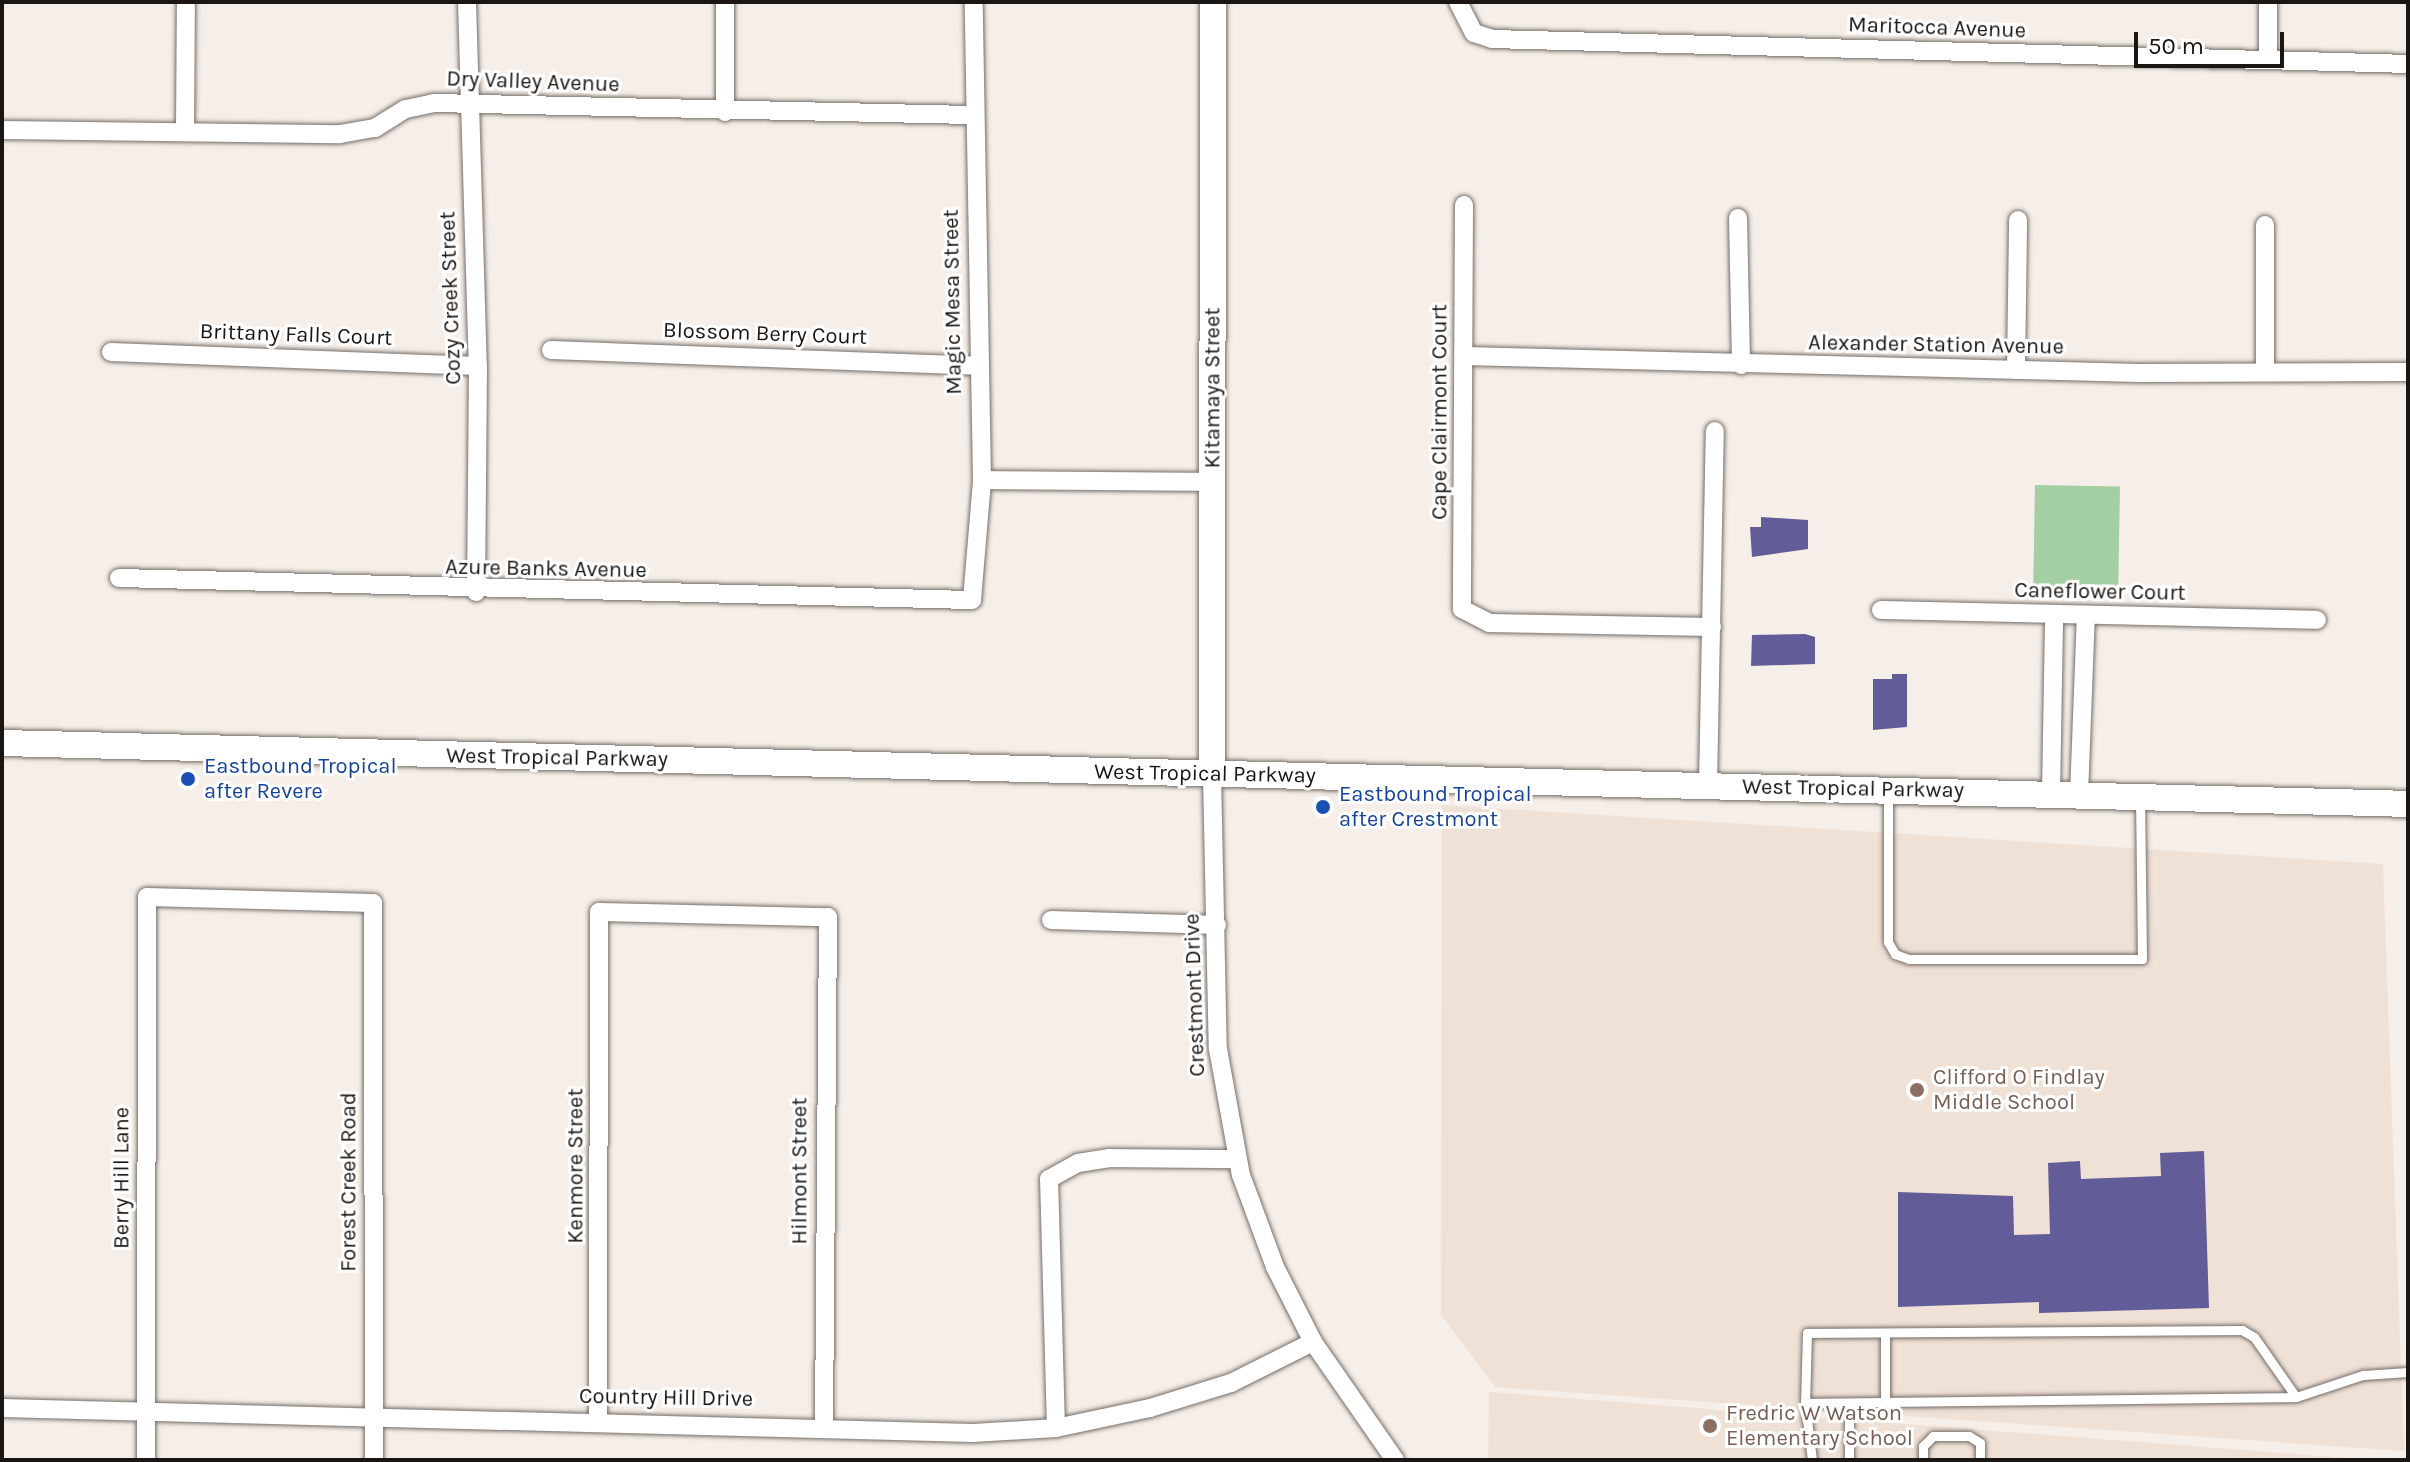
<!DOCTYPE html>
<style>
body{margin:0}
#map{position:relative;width:2410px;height:1462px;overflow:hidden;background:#f6eee8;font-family:Karla,sans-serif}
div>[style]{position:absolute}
.built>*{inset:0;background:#f0e1d6}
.green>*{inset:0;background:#a3cfa3;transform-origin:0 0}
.building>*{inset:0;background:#625d99}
.roads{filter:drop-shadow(0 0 2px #756e69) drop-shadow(0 0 2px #756e69)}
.lane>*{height:9px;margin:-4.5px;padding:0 4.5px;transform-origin:4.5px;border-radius:4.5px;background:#fff}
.street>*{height:18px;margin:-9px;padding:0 9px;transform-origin:9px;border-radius:9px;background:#fff}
.secondary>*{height:26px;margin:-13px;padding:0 13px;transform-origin:13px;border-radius:13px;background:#fff}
.dots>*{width:22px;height:22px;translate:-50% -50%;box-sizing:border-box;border:4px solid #fff;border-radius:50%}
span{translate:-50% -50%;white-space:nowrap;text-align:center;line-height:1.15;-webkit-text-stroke:6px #fff;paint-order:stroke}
.street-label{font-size:22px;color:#191614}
.transit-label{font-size:22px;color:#164399}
.left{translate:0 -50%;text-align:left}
.education-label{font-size:22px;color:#785e54}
.frame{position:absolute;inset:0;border:4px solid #191614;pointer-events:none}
.scale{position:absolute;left:2134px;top:32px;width:150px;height:36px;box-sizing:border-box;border:4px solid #191614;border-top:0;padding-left:10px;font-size:24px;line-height:28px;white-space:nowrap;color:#191614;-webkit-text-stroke:6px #fff;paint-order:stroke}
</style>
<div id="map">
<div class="built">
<div style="clip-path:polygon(1442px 805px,2383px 864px,2404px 1451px,1495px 1387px,1441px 1315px)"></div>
<div style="clip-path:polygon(1489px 1392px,2373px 1460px,1488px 1460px)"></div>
</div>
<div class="green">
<div style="left:2035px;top:485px;width:85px;height:107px;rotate:1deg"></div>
</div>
<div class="building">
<div style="clip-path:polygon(1761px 517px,1808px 520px,1808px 549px,1752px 557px,1750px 527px,1761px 527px)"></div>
<div style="clip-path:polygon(1805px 634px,1815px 637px,1815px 664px,1751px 666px,1752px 635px)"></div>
<div style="clip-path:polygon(1892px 674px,1907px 674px,1907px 727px,1873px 730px,1873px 679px,1892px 679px)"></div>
<div style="clip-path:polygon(2204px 1151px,2209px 1308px,2039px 1313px,2039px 1302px,1898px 1307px,1898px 1192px,2013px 1196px,2014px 1235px,2050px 1234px,2048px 1163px,2080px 1161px,2081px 1179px,2161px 1176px,2160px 1153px)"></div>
</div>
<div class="roads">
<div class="lane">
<div style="left:1888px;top:793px;width:149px;rotate:90deg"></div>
<div style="left:1888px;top:942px;width:14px;rotate:60deg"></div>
<div style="left:1895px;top:954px;width:15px;rotate:20deg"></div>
<div style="left:1909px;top:959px;width:233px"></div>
<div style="left:2142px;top:959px;width:160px;rotate:-90.7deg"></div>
<div style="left:1885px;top:1333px;width:70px;rotate:90deg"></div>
<div style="left:2296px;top:1397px;width:73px;rotate:-125deg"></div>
<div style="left:2254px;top:1337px;width:14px;rotate:-150deg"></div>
<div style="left:2242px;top:1330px;width:435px;rotate:179.6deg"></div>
<div style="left:1807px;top:1333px;width:70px;rotate:91.6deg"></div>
<div style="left:1805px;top:1403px;width:491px;rotate:-0.7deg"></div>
<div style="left:2296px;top:1397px;width:71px;rotate:-18.2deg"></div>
<div style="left:2363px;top:1375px;width:45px;rotate:-3.8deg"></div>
<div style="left:1805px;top:1403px;width:57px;rotate:83deg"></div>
<div style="left:1849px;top:1403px;width:57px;rotate:90deg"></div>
<div style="left:1923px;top:1460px;width:14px;rotate:-90deg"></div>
<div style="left:1923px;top:1446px;width:14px;rotate:-45deg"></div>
<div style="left:1933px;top:1436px;width:36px"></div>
<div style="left:1969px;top:1436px;width:13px;rotate:32deg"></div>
<div style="left:1980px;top:1443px;width:17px;rotate:90deg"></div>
</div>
<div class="street">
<div style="left:467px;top:2px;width:364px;rotate:88.3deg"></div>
<div style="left:478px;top:366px;width:226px;rotate:90.5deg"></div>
<div style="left:725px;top:2px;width:110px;rotate:90deg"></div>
<div style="left:1458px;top:2px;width:35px;rotate:63deg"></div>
<div style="left:1474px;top:33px;width:19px;rotate:18deg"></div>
<div style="left:1492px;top:39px;width:916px;rotate:1.56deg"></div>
<div style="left:2268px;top:59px;width:57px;rotate:-90deg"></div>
<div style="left:2px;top:130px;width:338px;rotate:0.7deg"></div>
<div style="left:340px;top:134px;width:36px;rotate:-10deg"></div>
<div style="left:375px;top:128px;width:36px;rotate:-32deg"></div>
<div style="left:406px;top:109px;width:29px;rotate:-12deg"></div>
<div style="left:434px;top:103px;width:538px;rotate:1.28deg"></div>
<div style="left:185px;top:132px;width:130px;rotate:-89.6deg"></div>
<div style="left:1464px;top:205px;width:404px;rotate:90.3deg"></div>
<div style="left:1462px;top:609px;width:30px;rotate:27deg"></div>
<div style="left:1489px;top:623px;width:223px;rotate:1deg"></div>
<div style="left:1738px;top:218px;width:147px;rotate:88.8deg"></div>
<div style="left:551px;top:350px;width:427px;rotate:2.1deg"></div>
<div style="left:111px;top:352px;width:367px;rotate:2.2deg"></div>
<div style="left:1464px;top:356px;width:675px;rotate:1.44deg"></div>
<div style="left:2139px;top:373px;width:269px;rotate:-0.2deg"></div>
<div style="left:2016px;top:370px;width:150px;rotate:-89.2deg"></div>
<div style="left:2265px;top:370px;width:145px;rotate:-90deg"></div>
<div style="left:982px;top:480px;width:231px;rotate:0.5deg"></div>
<div style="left:119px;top:578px;width:853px;rotate:1.48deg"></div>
<div style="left:972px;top:600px;width:120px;rotate:-85.2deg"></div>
<div style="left:982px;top:480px;width:478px;rotate:-91deg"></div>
<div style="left:1881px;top:610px;width:436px;rotate:1.3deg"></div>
<div style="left:1212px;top:774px;width:275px;rotate:88.8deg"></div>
<div style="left:1218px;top:1049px;width:128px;rotate:79.7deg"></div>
<div style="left:1241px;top:1175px;width:98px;rotate:69.7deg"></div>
<div style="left:1275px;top:1267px;width:84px;rotate:63.1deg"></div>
<div style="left:1313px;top:1342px;width:144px;rotate:55.2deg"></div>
<div style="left:1708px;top:785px;width:354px;rotate:-88.9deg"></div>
<div style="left:2051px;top:794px;width:179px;rotate:-89deg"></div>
<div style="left:2079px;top:795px;width:179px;rotate:-87.8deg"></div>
<div style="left:1051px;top:920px;width:166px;rotate:1.7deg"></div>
<div style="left:2px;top:1408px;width:971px;rotate:1.47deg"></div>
<div style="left:973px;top:1433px;width:83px;rotate:-3.4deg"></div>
<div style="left:1056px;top:1428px;width:96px;rotate:-12deg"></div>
<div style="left:1150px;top:1408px;width:85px;rotate:-17.2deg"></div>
<div style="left:1231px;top:1383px;width:92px;rotate:-26.6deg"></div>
<div style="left:598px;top:1420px;width:508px;rotate:-89.89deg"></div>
<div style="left:599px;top:912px;width:229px;rotate:1.3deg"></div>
<div style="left:828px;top:917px;width:509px;rotate:90.45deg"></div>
<div style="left:1056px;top:1428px;width:249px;rotate:-91.6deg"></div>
<div style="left:1049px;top:1179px;width:33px;rotate:-29deg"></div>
<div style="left:1078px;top:1163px;width:32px;rotate:-9deg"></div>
<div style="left:1110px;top:1158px;width:127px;rotate:0.5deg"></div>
<div style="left:146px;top:1460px;width:563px;rotate:-89.9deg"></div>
<div style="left:147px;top:897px;width:226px;rotate:1.5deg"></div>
<div style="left:373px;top:903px;width:557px;rotate:89.9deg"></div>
</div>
<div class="secondary">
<div style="left:2px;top:743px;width:2407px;rotate:1.45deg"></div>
<div style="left:1212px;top:774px;width:772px;rotate:-89.93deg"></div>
</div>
</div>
<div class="dots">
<div style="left:188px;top:779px;background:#1a4fb4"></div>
<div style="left:1323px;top:807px;background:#1a4fb4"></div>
<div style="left:1917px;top:1090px;background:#8d6e63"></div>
<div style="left:1710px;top:1426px;background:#8d6e63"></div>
</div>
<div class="street-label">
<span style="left:1937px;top:28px;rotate:2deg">Maritocca Avenue</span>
<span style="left:533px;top:82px;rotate:2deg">Dry Valley Avenue</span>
<span style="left:451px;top:298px;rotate:-92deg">Cozy Creek Street</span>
<span style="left:953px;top:302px;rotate:-91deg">Magic Mesa Street</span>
<span style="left:765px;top:334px;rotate:2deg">Blossom Berry Court</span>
<span style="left:296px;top:335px;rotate:2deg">Brittany Falls Court</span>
<span style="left:1936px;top:345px;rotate:1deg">Alexander Station Avenue</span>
<span style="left:1213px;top:388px;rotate:-90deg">Kitamaya Street</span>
<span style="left:1440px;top:412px;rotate:-90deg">Cape Clairmont Court</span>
<span style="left:546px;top:569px;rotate:1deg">Azure Banks Avenue</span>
<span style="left:2100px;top:592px;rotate:1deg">Caneflower Court</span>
<span style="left:557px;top:758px;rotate:1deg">West Tropical Parkway</span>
<span style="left:1205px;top:774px;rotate:1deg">West Tropical Parkway</span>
<span style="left:1853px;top:789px;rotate:1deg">West Tropical Parkway</span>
<span style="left:1195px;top:995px;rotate:-92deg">Crestmont Drive</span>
<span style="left:576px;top:1166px;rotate:-90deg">Kenmore Street</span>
<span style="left:800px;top:1171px;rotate:-90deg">Hilmont Street</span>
<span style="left:122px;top:1178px;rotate:-90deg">Berry Hill Lane</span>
<span style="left:349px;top:1182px;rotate:-90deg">Forest Creek Road</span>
<span style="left:666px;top:1398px;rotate:1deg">Country Hill Drive</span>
</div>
<div class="transit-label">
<span class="left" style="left:204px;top:779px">Eastbound Tropical<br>after Revere</span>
<span class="left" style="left:1339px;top:807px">Eastbound Tropical<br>after Crestmont</span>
</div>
<div class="education-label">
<span class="left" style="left:1933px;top:1090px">Clifford O Findlay<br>Middle School</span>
<span class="left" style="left:1726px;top:1426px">Fredric W Watson<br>Elementary School</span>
</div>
<div class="frame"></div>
<div class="scale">50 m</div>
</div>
